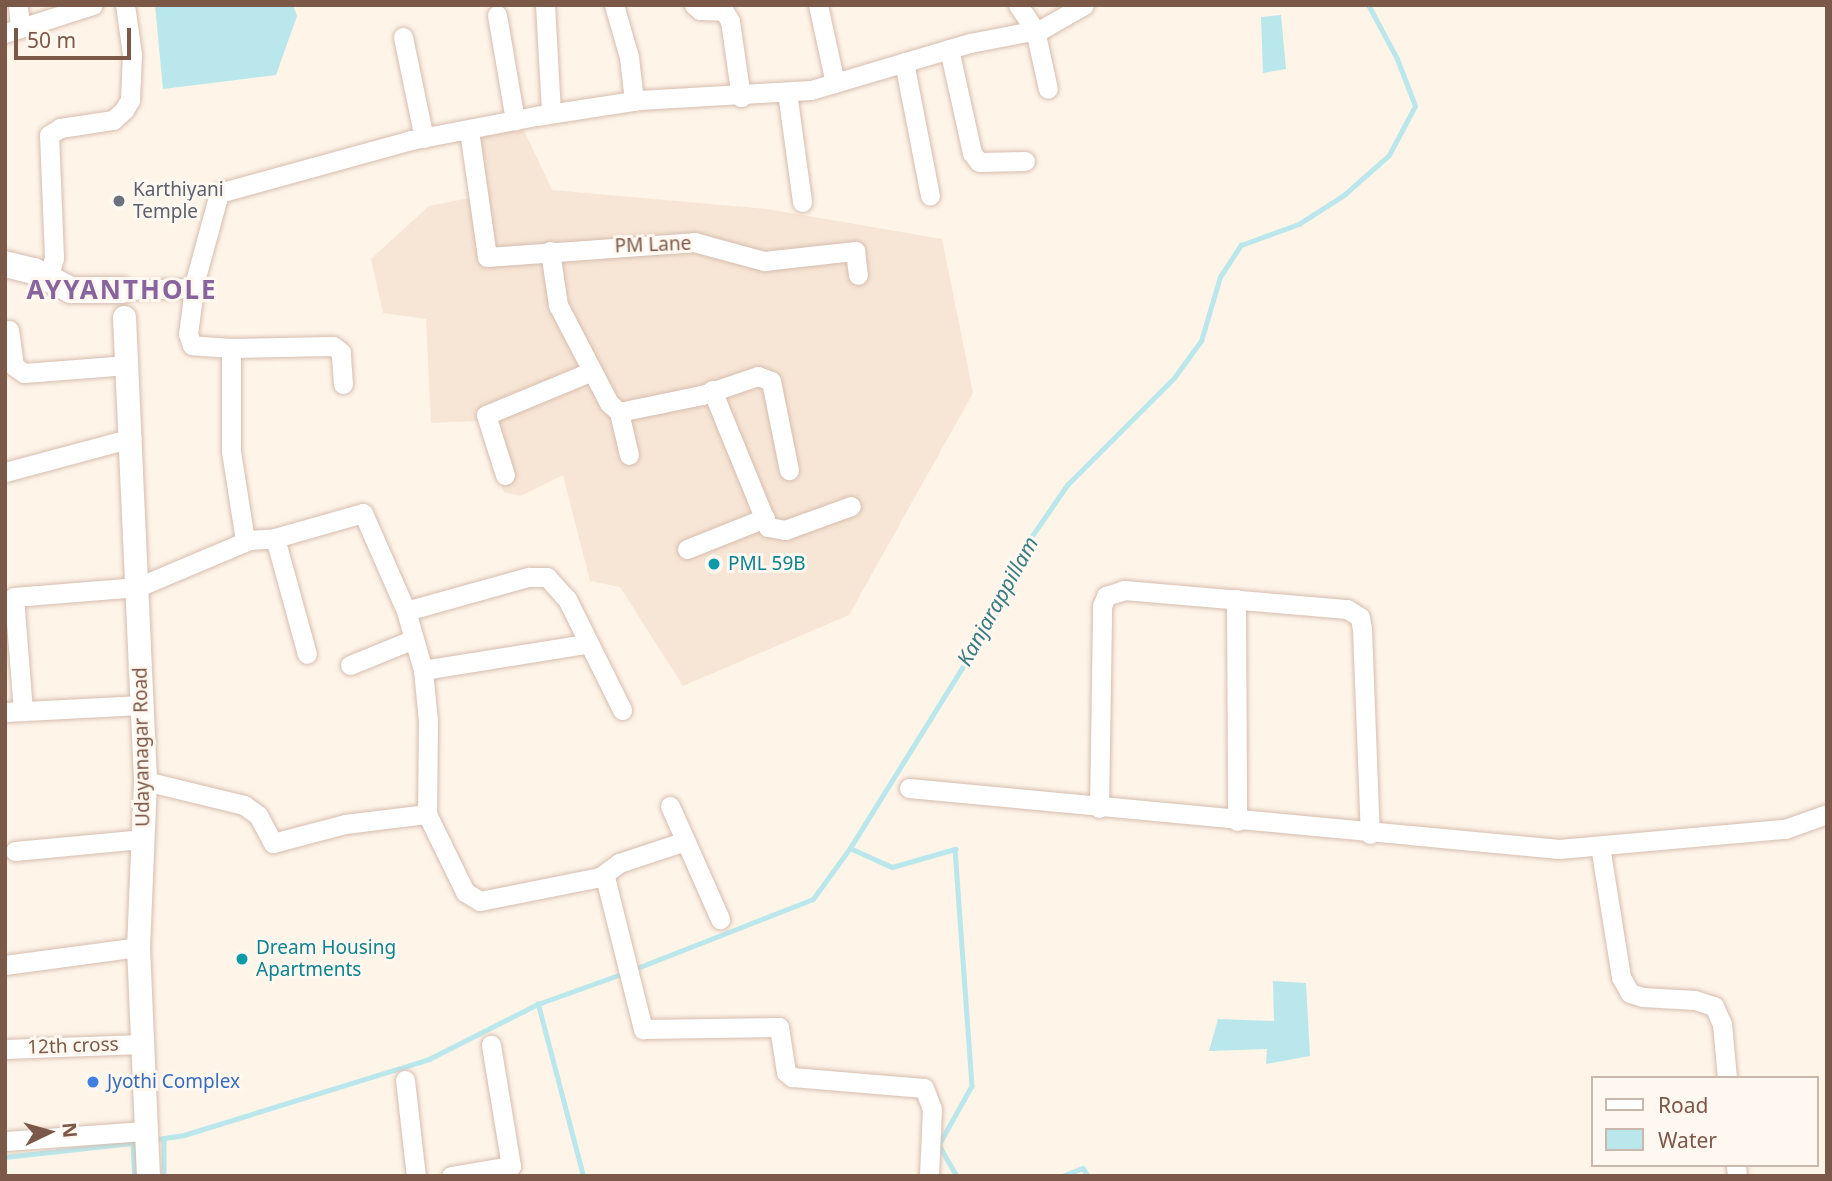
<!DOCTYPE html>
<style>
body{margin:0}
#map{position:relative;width:1832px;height:1181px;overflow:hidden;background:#fef4e8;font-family:"Noto Sans",sans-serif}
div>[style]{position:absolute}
.residential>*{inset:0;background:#f7e6d5}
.water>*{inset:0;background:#b9e7eb}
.stream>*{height:4.5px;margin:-2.25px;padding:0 2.25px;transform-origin:2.25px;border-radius:2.25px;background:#b9e7eb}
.roads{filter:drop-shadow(0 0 2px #d5bdaf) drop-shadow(0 0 2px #d5bdaf)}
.minor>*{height:19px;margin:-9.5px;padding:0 9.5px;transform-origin:9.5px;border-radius:9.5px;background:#fff}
.tertiary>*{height:23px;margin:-11.5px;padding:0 11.5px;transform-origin:11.5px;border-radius:11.5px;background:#fff}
.secondary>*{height:26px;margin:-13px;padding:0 13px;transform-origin:13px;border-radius:13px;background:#fff}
.dots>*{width:19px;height:19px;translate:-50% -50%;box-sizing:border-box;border:4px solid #fff8f0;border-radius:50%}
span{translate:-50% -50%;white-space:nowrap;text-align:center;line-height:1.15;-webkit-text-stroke:6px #fff8f0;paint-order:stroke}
.worship-label{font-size:19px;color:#5b616d}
.left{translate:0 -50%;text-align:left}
.street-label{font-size:19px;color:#7c5848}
.culture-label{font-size:19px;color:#0d838f}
.shop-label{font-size:19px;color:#366cbe}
.water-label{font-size:21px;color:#3a7b82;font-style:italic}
.district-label{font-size:26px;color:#88649f;font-weight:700;letter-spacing:2px}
.frame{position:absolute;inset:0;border:7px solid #7c5848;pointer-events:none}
.legend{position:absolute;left:1591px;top:1076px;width:228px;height:91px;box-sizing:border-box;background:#fff8f0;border:2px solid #cbb8ad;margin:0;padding:9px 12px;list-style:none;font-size:21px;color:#7c5848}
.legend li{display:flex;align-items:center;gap:14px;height:35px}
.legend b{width:35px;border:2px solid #cbb8ad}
.north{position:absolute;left:14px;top:1097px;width:70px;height:70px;-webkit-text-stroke:5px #fff8f0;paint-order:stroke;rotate:85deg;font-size:19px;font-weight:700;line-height:28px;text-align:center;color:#7c5848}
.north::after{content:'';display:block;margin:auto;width:24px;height:32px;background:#7c5848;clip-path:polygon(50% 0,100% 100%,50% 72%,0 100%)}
.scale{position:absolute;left:14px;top:28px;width:117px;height:32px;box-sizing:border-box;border:4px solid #7c5848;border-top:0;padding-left:9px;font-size:21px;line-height:24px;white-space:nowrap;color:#7c5848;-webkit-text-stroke:5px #fff8f0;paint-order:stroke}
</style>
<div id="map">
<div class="residential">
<div style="clip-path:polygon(522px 126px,552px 190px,767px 209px,942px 239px,973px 393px,849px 615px,683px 686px,620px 587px,590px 581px,563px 475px,521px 496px,504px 492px,478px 421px,431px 423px,426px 319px,383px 313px,371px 259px,429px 206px,485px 195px,478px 136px)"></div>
</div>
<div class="water">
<div style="clip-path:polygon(155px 5px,293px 5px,297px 16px,276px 75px,163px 89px)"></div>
<div style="clip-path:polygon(1281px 15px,1286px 69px,1263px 73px,1261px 17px)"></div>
<div style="clip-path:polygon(1273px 981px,1306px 983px,1310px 1056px,1266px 1064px,1267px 1049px,1209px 1051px,1218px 1019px,1274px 1021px)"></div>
</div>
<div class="stream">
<div style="left:850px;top:848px;width:46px;rotate:24.3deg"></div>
<div style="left:892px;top:867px;width:66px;rotate:-15.9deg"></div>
<div style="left:955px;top:849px;width:238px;rotate:85.9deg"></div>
<div style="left:972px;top:1086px;width:68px;rotate:119.2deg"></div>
<div style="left:939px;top:1145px;width:36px;rotate:60deg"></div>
<div style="left:632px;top:970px;width:194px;rotate:-21.4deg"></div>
<div style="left:813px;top:899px;width:63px;rotate:-54deg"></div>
<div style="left:850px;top:848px;width:286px;rotate:-58.1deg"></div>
<div style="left:1001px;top:605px;width:76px;rotate:-65.8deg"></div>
<div style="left:1032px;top:536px;width:62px;rotate:-55.5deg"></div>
<div style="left:1067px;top:485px;width:151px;rotate:-45deg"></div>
<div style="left:1174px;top:378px;width:46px;rotate:-53.9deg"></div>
<div style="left:1201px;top:341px;width:67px;rotate:-73.5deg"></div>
<div style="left:1220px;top:277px;width:38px;rotate:-57deg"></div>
<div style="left:1241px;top:245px;width:62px;rotate:-19.9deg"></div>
<div style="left:1299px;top:224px;width:54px;rotate:-32.8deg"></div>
<div style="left:1344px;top:195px;width:60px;rotate:-41.6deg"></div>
<div style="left:1389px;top:155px;width:55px;rotate:-62deg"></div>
<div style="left:1415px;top:106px;width:50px;rotate:-111deg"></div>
<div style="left:1397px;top:59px;width:61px;rotate:-118.2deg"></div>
<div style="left:164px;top:1138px;width:38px;rotate:90deg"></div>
<div style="left:152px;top:1140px;width:32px;rotate:-9deg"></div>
<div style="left:184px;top:1135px;width:257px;rotate:-17.2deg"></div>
<div style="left:429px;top:1059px;width:122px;rotate:-26.8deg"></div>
<div style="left:133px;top:1143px;width:33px;rotate:87deg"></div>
<div style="left:5px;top:1157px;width:136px;rotate:-6.3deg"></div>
<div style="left:583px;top:1176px;width:178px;rotate:-104.7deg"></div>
<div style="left:538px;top:1004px;width:91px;rotate:-19.8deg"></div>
<div style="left:1062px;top:1176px;width:22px;rotate:-21deg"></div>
<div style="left:1083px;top:1168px;width:9px;rotate:58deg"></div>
</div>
<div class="roads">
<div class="minor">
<div style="left:18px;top:5px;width:23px;rotate:85deg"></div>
<div style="left:545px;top:5px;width:108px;rotate:86.8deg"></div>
<div style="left:614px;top:5px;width:54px;rotate:73.9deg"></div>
<div style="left:629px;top:57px;width:44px;rotate:83.5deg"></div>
<div style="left:694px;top:5px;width:8px;rotate:40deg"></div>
<div style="left:700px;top:10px;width:24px;rotate:2deg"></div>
<div style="left:724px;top:11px;width:12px;rotate:59deg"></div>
<div style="left:730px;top:21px;width:77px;rotate:81.8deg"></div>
<div style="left:818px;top:5px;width:80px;rotate:77.7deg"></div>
<div style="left:1018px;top:5px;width:30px;rotate:56deg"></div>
<div style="left:1035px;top:30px;width:60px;rotate:77.6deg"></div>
<div style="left:497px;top:15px;width:107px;rotate:80.3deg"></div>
<div style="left:5px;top:33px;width:92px;rotate:-17.7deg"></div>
<div style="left:403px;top:37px;width:103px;rotate:78.3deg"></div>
<div style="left:949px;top:49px;width:107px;rotate:77.5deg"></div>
<div style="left:972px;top:153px;width:11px;rotate:52deg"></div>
<div style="left:979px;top:162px;width:46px;rotate:-1.2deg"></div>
<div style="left:904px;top:62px;width:136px;rotate:79deg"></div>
<div style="left:787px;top:92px;width:111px;rotate:82.2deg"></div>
<div style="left:469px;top:130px;width:128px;rotate:81.9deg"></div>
<div style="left:487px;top:257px;width:208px;rotate:-4.1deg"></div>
<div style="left:694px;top:242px;width:73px;rotate:15.2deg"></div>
<div style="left:764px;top:261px;width:92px;rotate:-6.3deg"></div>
<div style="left:855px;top:251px;width:24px;rotate:83deg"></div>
<div style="left:550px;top:251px;width:55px;rotate:81.6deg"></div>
<div style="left:558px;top:305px;width:110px;rotate:62.5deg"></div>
<div style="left:609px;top:403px;width:13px;rotate:42deg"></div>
<div style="left:619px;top:412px;width:85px;rotate:-11.6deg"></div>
<div style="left:702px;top:395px;width:59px;rotate:-18.7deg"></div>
<div style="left:758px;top:376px;width:14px;rotate:21deg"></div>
<div style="left:771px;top:381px;width:91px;rotate:78.6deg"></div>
<div style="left:48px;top:280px;width:23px;rotate:-75deg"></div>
<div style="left:54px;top:258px;width:123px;rotate:-92.3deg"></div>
<div style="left:49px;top:135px;width:13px;rotate:-32deg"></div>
<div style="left:60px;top:128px;width:54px;rotate:-8.6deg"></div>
<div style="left:113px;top:120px;width:15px;rotate:-42deg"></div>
<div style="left:124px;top:110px;width:12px;rotate:-59deg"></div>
<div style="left:130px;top:100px;width:46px;rotate:-87.5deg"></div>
<div style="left:132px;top:54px;width:49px;rotate:-98.1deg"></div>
<div style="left:122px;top:290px;width:72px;rotate:-1.6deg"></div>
<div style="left:9px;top:330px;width:36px;rotate:82deg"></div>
<div style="left:14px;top:366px;width:12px;rotate:35deg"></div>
<div style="left:24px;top:373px;width:104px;rotate:-4.4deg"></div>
<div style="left:231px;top:348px;width:39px;rotate:-176deg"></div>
<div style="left:192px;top:345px;width:12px;rotate:-110deg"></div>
<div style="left:188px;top:334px;width:53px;rotate:-82.5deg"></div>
<div style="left:195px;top:281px;width:91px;rotate:-74.7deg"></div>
<div style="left:219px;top:193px;width:199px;rotate:-15.4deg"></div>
<div style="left:411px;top:140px;width:127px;rotate:-10.9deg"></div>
<div style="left:536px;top:116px;width:104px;rotate:-8.8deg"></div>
<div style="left:639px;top:100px;width:172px;rotate:-3.3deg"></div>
<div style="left:811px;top:90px;width:166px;rotate:-16.5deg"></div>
<div style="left:970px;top:43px;width:73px;rotate:-11deg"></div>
<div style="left:1042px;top:29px;width:48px;rotate:-29.7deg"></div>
<div style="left:343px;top:384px;width:32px;rotate:-94deg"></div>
<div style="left:341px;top:352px;width:10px;rotate:-143deg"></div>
<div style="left:333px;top:346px;width:102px;rotate:178.9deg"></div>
<div style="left:231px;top:348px;width:103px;rotate:90deg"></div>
<div style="left:231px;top:451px;width:84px;rotate:81.1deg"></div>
<div style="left:244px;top:534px;width:8px;rotate:50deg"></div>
<div style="left:249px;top:540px;width:26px;rotate:-4deg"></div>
<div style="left:275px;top:538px;width:91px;rotate:-15.9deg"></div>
<div style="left:363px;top:513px;width:107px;rotate:66.3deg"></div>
<div style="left:406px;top:611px;width:61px;rotate:73.9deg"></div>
<div style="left:423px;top:670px;width:165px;rotate:-9.1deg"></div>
<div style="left:712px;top:390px;width:148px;rotate:67.8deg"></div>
<div style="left:768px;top:527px;width:17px;rotate:10deg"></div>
<div style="left:785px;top:530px;width:70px;rotate:-20deg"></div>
<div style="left:619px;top:412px;width:44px;rotate:76.9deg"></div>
<div style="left:5px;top:472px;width:131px;rotate:-15deg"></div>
<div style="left:505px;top:475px;width:63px;rotate:-107.6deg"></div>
<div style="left:486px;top:415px;width:115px;rotate:-22.5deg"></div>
<div style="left:275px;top:538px;width:120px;rotate:74.6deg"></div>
<div style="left:687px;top:549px;width:84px;rotate:-21.7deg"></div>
<div style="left:1236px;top:599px;width:222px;rotate:89.7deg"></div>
<div style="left:406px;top:611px;width:127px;rotate:-15.6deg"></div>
<div style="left:528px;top:577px;width:19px"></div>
<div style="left:547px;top:577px;width:30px;rotate:48deg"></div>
<div style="left:567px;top:599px;width:124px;rotate:63.6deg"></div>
<div style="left:350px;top:665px;width:69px;rotate:-22.1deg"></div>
<div style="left:423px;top:670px;width:51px;rotate:84.4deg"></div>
<div style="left:428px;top:721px;width:93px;rotate:90.6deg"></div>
<div style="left:23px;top:711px;width:114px;rotate:-94.5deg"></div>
<div style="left:14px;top:597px;width:124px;rotate:-4.6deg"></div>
<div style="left:138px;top:587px;width:121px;rotate:-22.9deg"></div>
<div style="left:5px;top:712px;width:137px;rotate:-2.9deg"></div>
<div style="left:145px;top:781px;width:102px;rotate:13.6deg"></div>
<div style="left:244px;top:805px;width:17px;rotate:36deg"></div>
<div style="left:258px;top:815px;width:32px;rotate:62deg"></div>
<div style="left:273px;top:843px;width:74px;rotate:-14.8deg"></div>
<div style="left:345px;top:824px;width:83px;rotate:-7deg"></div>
<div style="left:427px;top:814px;width:87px;rotate:64deg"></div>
<div style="left:465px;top:892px;width:17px;rotate:31deg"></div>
<div style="left:480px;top:901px;width:122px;rotate:-11.3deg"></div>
<div style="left:600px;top:877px;width:7px;rotate:34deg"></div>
<div style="left:606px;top:881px;width:153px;rotate:76deg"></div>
<div style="left:643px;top:1029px;width:136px;rotate:-0.8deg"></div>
<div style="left:779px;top:1027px;width:46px;rotate:81.2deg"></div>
<div style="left:786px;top:1072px;width:8px;rotate:40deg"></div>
<div style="left:792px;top:1077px;width:132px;rotate:4.8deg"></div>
<div style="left:924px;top:1088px;width:22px;rotate:69deg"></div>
<div style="left:932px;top:1109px;width:67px;rotate:92.6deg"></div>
<div style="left:909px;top:788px;width:653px;rotate:5.36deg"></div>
<div style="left:1559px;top:849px;width:227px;rotate:-5.1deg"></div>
<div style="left:1785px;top:829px;width:45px;rotate:-19.7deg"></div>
<div style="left:670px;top:806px;width:124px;rotate:66.1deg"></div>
<div style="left:1099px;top:808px;width:202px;rotate:-89.1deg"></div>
<div style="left:1102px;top:606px;width:11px;rotate:-68deg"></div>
<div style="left:1106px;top:596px;width:19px;rotate:-18deg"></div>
<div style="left:1124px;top:590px;width:224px;rotate:4.9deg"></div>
<div style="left:1347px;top:609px;width:15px;rotate:32deg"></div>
<div style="left:1360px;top:617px;width:12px;rotate:81deg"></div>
<div style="left:1362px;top:629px;width:205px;rotate:87.8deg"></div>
<div style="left:1600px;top:846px;width:133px;rotate:80.9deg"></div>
<div style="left:1621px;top:977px;width:18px;rotate:61deg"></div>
<div style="left:1630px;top:993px;width:13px;rotate:18deg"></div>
<div style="left:1642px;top:997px;width:53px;rotate:3.2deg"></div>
<div style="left:1695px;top:1000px;width:20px;rotate:18deg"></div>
<div style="left:1714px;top:1006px;width:20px;rotate:66deg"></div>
<div style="left:1722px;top:1024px;width:54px;rotate:84.7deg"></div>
<div style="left:15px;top:851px;width:129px;rotate:-5.4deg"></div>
<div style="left:600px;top:877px;width:24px;rotate:-36deg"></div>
<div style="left:619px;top:863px;width:70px;rotate:-18.4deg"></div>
<div style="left:5px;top:965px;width:134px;rotate:-7.7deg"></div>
<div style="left:5px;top:1049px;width:137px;rotate:-2.1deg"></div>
<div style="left:405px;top:1080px;width:97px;rotate:83.5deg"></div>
<div style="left:5px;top:1141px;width:140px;rotate:-4.1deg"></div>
<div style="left:1736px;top:1165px;width:11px;rotate:85deg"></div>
<div style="left:451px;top:1176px;width:61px;rotate:-9.5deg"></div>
<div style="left:511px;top:1166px;width:123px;rotate:-99.4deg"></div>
</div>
<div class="tertiary">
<div style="left:124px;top:317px;width:464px;rotate:87.4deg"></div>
<div style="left:145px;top:781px;width:166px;rotate:92.4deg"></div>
<div style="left:138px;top:947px;width:229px;rotate:87.5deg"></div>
</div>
<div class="secondary">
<div style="left:5px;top:264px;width:30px;rotate:14deg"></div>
<div style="left:34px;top:271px;width:42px;rotate:27.2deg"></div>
<div style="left:71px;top:290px;width:51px"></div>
</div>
</div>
<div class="dots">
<div style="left:119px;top:201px;background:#6b7280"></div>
<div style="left:714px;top:564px;background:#0f9aa8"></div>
<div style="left:242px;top:959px;background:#0f9aa8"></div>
<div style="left:93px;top:1082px;background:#3f7fe0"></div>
</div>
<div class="worship-label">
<span class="left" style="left:133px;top:201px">Karthiyani<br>Temple</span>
</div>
<div class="street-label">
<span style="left:653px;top:245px;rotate:-2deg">PM Lane</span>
<span style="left:142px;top:747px;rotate:-91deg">Udayanagar Road</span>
<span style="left:73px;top:1046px;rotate:-2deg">12th cross</span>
</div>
<div class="culture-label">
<span class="left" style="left:728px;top:564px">PML 59B</span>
<span class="left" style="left:256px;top:959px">Dream Housing<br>Apartments</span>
</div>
<div class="shop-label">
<span class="left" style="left:107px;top:1082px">Jyothi Complex</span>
</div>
<div class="water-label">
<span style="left:997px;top:601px;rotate:-61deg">Kanjarappillam</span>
</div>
<div class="district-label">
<span style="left:122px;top:290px">AYYANTHOLE</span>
</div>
<div class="frame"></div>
<ul class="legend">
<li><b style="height:9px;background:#fff"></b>Road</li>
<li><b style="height:19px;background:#b9e7eb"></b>Water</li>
</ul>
<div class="north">N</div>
<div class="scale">50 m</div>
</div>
